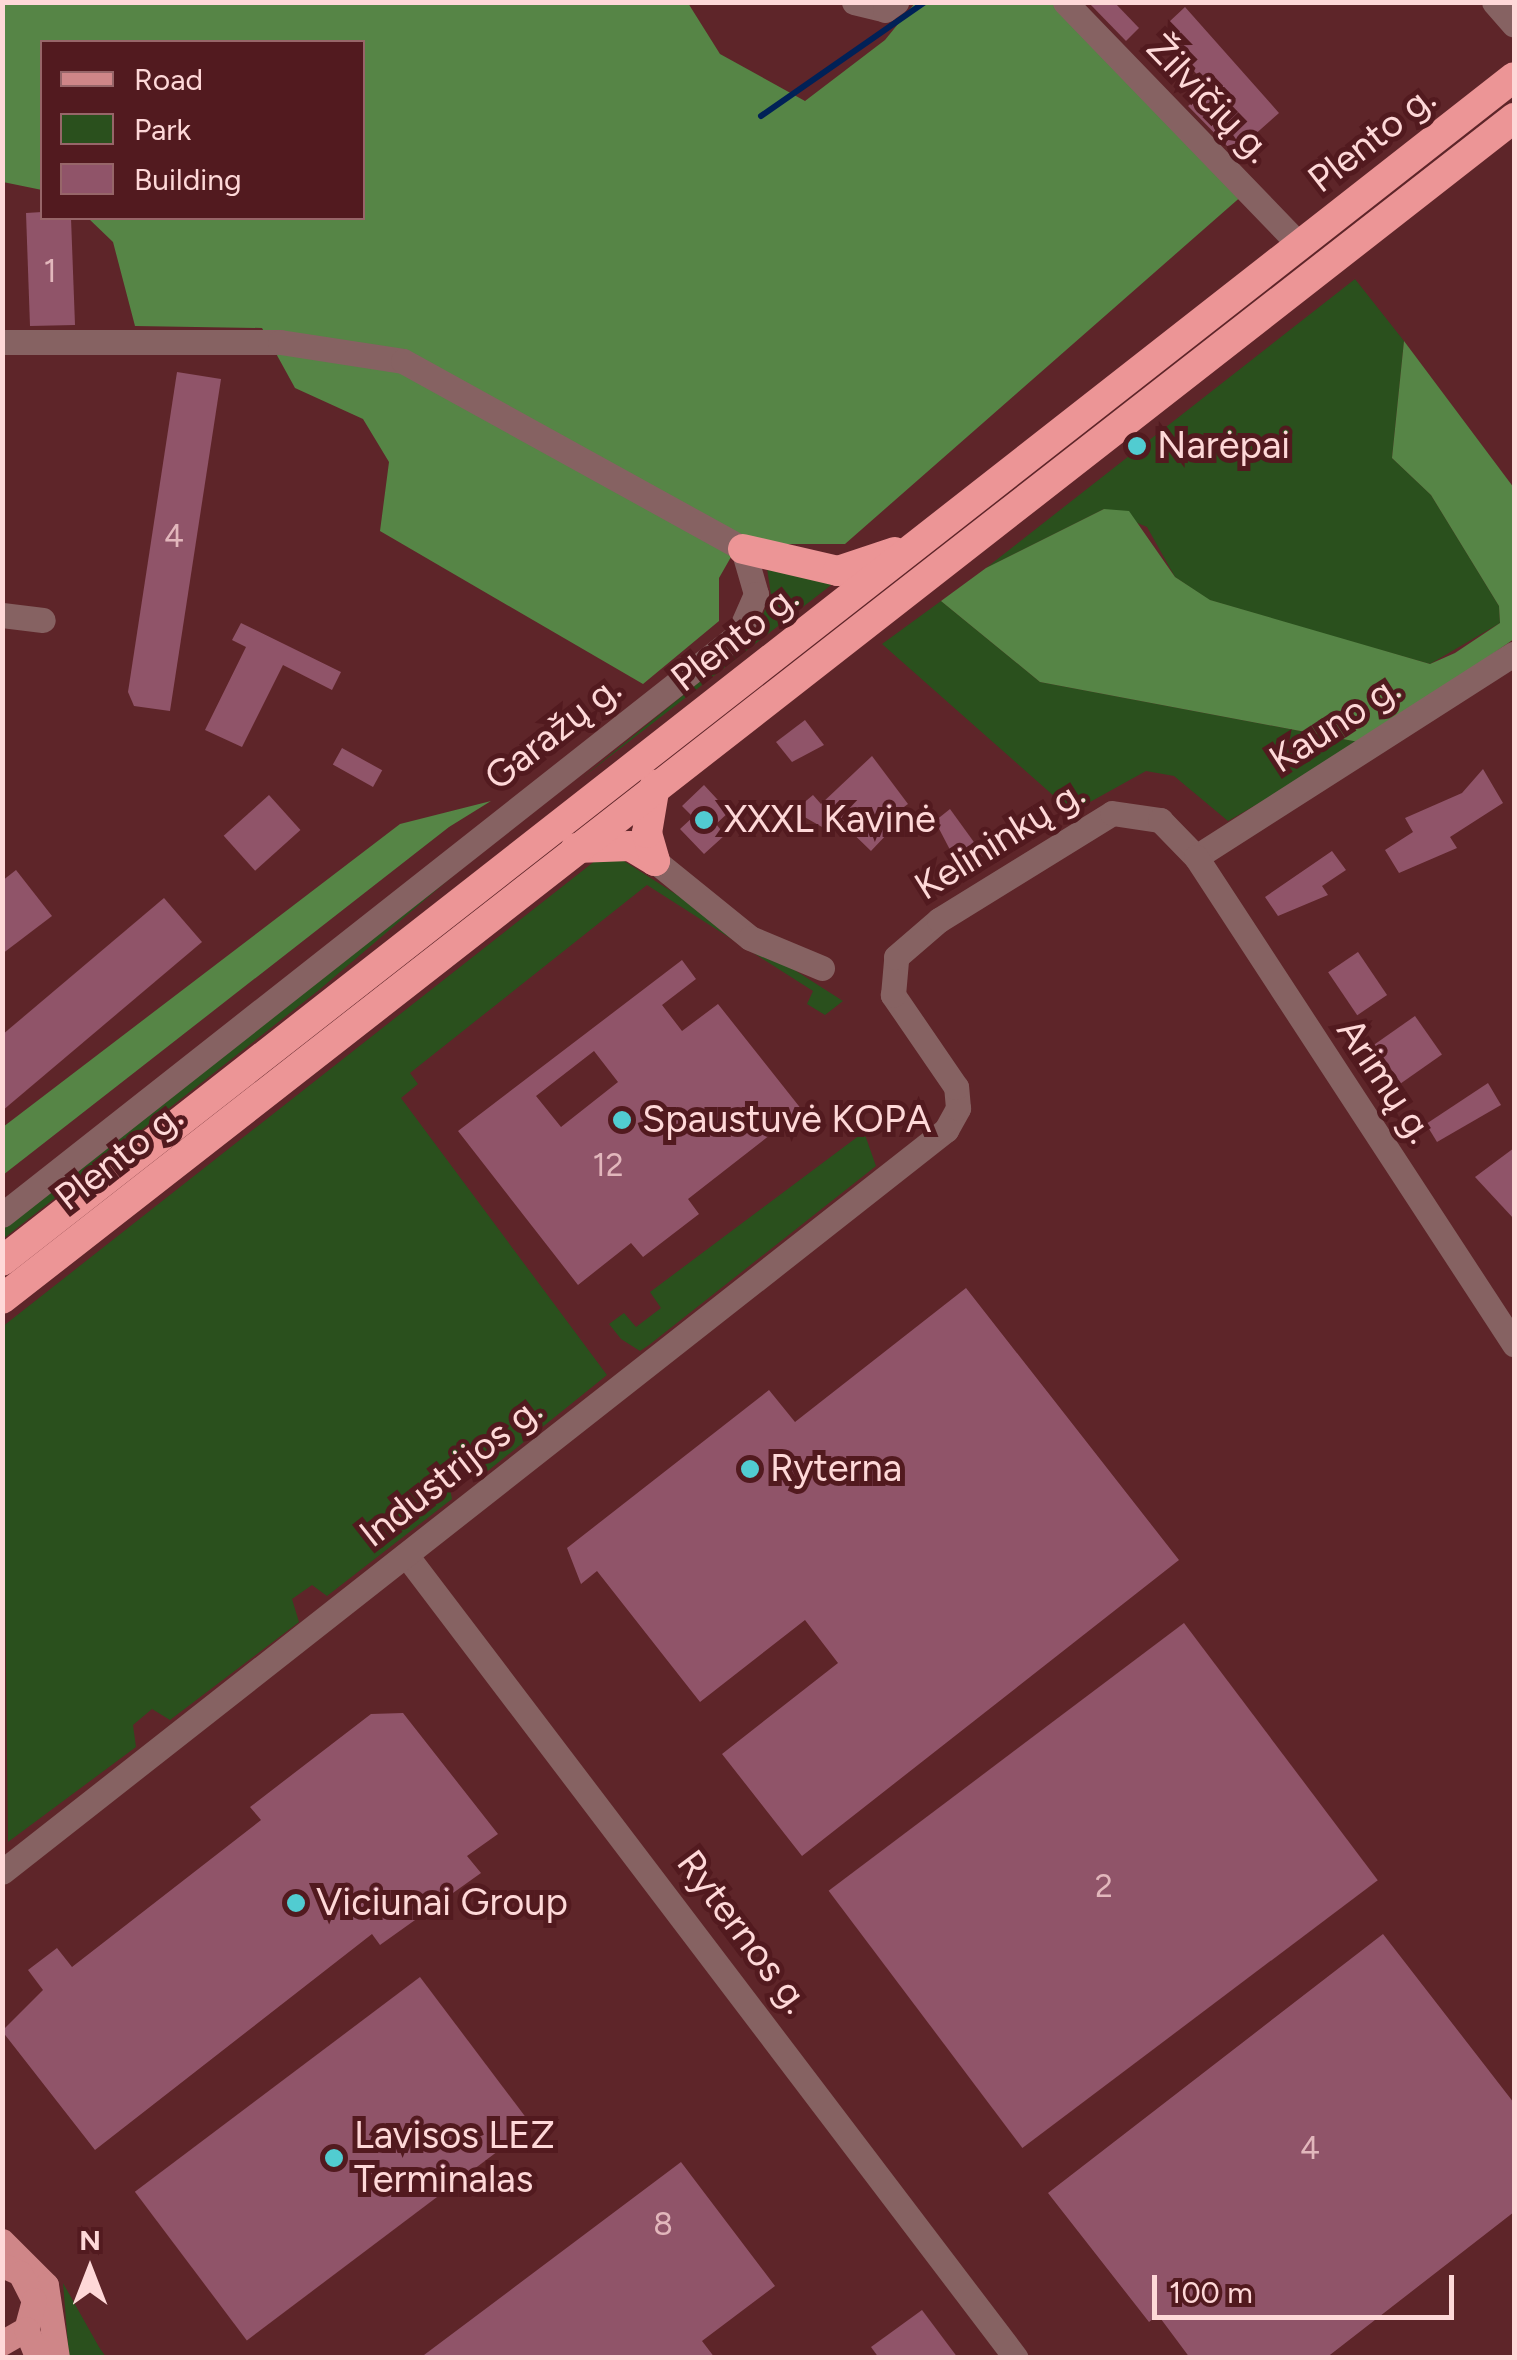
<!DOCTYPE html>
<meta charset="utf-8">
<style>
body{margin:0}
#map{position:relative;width:1517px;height:2360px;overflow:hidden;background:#5e2529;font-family:Figtree,sans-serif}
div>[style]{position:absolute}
.green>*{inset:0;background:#2a501d}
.forest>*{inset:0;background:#568546}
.stream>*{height:6px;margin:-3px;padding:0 3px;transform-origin:3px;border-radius:3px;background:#002157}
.building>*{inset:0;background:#905469;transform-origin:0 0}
.minor>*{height:25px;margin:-12.5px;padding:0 12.5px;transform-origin:12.5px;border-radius:12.5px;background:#866262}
.major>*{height:25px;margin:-12.5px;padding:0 12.5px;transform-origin:12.5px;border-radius:12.5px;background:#cf8688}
.highway>*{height:30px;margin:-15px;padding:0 15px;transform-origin:15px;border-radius:15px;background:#ec9596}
.dots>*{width:28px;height:28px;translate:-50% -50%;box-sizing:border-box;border:5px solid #521a1f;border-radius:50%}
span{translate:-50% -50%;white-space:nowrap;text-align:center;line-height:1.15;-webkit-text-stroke:10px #521a1f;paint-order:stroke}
.number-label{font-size:32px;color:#e2b7bc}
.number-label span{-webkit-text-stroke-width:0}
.street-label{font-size:38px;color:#fed8d8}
.poi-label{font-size:38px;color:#fed8d8}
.left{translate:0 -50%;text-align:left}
.frame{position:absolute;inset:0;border:5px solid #fed8d8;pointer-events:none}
.legend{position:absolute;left:40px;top:40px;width:325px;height:180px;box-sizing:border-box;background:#521a1f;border:2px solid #976669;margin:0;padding:12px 18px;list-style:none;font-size:30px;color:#fed8d8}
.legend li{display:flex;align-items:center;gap:20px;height:50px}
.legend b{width:50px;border:2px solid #976669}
.north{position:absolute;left:40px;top:2220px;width:100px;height:100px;-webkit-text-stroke:8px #521a1f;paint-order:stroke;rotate:0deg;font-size:28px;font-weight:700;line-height:40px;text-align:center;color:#fed8d8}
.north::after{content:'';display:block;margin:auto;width:35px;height:45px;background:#fed8d8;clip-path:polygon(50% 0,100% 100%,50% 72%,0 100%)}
.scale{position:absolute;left:1152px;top:2275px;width:302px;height:45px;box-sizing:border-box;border:5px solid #fed8d8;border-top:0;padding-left:12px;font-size:30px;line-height:35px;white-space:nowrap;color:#fed8d8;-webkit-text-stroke:8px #521a1f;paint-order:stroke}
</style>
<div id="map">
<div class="green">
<div style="clip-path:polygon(1355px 279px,1404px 341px,1392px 458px,1431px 495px,1499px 606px,1500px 623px,1430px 664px,1331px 636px,1209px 600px,1175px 577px,1147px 527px,1104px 509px,986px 568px)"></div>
<div style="clip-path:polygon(767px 568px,839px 579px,582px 778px,754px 637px,771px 595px)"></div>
<div style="clip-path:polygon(941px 601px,1040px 682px,1364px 743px,1228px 821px,1174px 776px,1146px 771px,1072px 812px,882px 644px)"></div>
<div style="clip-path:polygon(542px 800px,319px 990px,3px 1239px,3px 1228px)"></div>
<div style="clip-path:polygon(600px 857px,624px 861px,843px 1001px,825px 1015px,807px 1004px,813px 991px,647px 885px,410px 1073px,418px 1084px,401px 1098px,607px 1375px,484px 1474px,466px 1465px,448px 1477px,452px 1499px,327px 1596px,312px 1585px,292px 1599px,299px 1622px,170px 1720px,152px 1709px,133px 1725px,136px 1747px,8px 1842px,2px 1327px)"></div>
<div style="clip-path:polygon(864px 1132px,876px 1166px,649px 1345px,640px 1351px,621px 1339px,609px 1324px,624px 1313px,636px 1327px,661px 1308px,650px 1292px)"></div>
<div style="clip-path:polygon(63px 2283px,99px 2347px,106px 2357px,69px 2357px)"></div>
</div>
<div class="forest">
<div style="clip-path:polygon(1052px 2px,1244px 194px,845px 544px,757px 544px,731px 557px,719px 578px,719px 621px,643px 684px,380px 531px,389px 462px,363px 419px,295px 388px,262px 328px,135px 326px,113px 242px,88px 218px,362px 218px,362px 42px,42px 42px,42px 190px,3px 182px,3px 3px,688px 3px,720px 54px,805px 101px,885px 40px,915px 3px)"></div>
<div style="clip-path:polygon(1404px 341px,1514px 488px,1514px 639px,1364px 743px,1040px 682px,941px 601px,986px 568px,1104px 509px,1129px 511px,1175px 577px,1210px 600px,1430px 664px,1455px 653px,1500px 623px,1499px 606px,1431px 495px,1392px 458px)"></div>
<div style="clip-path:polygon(491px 801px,449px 827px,3px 1175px,3px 1127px,400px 824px)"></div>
</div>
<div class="stream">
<div style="left:761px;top:116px;width:200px;rotate:-34.8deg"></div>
</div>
<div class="building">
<div style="clip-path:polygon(1088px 2px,1114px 2px,1139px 28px,1126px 41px)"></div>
<div style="clip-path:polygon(1185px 7px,1279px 113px,1234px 153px,1188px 106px,1209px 88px,1171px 45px,1181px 36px,1169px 22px)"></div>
<div style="clip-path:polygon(42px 212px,71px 218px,75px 325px,30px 326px,26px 213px)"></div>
<div style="clip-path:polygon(177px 372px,221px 379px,170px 711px,134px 706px,128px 692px)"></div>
<div style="clip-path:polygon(241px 623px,341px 672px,332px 690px,283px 665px,242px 747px,205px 730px,246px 647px,232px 640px)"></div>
<div style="clip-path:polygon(805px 720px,824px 745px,792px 762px,776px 742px)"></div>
<div style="left:342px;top:748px;width:46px;height:19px;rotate:29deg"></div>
<div style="clip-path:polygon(872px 756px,908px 804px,881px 824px,889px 832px,871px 851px,840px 821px,829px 831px,794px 811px,813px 795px,821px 804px)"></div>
<div style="clip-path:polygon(1483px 769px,1503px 803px,1450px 837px,1457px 848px,1399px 873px,1385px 850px,1413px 832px,1405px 818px,1462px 793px)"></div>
<div style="clip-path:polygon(704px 785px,729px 812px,716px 824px,725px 835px,704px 854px,680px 829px,693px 817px,682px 806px)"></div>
<div style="left:269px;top:795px;width:47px;height:61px;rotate:48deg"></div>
<div style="clip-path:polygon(950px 809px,984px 856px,960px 869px,935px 821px)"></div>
<div style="clip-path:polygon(1332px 851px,1346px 870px,1322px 886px,1328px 895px,1278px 916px,1265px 897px)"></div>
<div style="clip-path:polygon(16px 870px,52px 916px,2px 954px,2px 881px)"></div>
<div style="clip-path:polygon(164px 898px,202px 942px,2px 1111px,2px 1035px)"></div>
<div style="left:1358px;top:952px;width:52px;height:36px;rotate:56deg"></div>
<div style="clip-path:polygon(evenodd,682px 960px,696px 979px,662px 1005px,682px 1031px,718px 1004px,802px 1110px,688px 1199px,699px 1214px,643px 1257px,631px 1243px,578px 1285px,458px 1131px,682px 960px,594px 1051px,618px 1082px,561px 1127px,536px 1096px,594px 1051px)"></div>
<div style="left:1415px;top:1016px;width:47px;height:50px;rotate:55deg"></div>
<div style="clip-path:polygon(1488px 1083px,1501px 1105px,1437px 1142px,1426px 1124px)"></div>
<div style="clip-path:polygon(1514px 1148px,1514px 1219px,1475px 1177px)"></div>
<div style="clip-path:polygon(966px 1288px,1179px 1560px,802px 1856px,722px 1754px,838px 1663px,805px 1620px,700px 1702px,597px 1571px,581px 1584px,567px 1548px,769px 1390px,795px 1422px)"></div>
<div style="left:1184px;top:1623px;width:322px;height:445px;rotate:53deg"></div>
<div style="clip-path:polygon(403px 1713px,498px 1834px,467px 1856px,481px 1873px,380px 1945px,372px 1934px,95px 2150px,2px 2031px,43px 1990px,28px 1970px,57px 1948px,72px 1967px,261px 1820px,250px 1807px,371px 1714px)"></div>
<div style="clip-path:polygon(1383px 1934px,1514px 2103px,1514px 2212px,1326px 2358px,1190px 2358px,1158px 2315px,1149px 2322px,1048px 2193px)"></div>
<div style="left:420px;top:1977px;width:186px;height:357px;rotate:53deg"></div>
<div style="clip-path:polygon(681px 2162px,775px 2286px,702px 2341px,715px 2358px,420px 2358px)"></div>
<div style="clip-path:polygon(922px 2310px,958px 2358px,879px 2358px,871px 2347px)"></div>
</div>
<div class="minor">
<div style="left:854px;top:2px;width:32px;rotate:14deg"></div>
<div style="left:885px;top:10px;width:14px;rotate:-36deg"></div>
<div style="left:1065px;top:2px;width:339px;rotate:46deg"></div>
<div style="left:1494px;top:2px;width:30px;rotate:49deg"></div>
<div style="left:2px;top:342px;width:278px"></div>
<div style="left:280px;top:342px;width:124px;rotate:8.8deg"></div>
<div style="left:403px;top:361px;width:389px;rotate:28.9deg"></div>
<div style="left:743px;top:549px;width:47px;rotate:73.9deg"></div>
<div style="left:756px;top:594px;width:45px;rotate:113.7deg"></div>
<div style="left:738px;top:635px;width:937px;rotate:141.76deg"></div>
<div style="left:2px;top:615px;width:41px;rotate:7deg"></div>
<div style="left:1196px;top:857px;width:377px;rotate:-32.6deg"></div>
<div style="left:655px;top:861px;width:122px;rotate:39deg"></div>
<div style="left:750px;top:938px;width:78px;rotate:22.6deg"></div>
<div style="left:406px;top:1555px;width:1008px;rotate:52.78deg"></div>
<div style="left:2px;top:1872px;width:1201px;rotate:-38.17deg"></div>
<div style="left:946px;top:1130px;width:25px;rotate:-61deg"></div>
<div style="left:958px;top:1108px;width:21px;rotate:-95deg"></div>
<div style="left:956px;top:1087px;width:112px;rotate:-124.4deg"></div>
<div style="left:893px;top:995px;width:38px;rotate:-85deg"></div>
<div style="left:896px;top:957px;width:57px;rotate:-40.7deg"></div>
<div style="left:939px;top:920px;width:203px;rotate:-31.7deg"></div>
<div style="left:1112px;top:813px;width:49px;rotate:8.3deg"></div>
<div style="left:1160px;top:820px;width:52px;rotate:45.8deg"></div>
<div style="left:1196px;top:857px;width:582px;rotate:56.86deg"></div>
</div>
<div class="major">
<div style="left:2px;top:2241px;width:62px;rotate:45deg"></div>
<div style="left:46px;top:2285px;width:74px;rotate:81.4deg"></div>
<div style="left:2px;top:2265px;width:20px;rotate:24deg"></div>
<div style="left:20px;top:2273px;width:30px;rotate:63deg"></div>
<div style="left:34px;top:2300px;width:30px;rotate:105deg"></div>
<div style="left:26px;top:2329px;width:28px;rotate:150deg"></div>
<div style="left:26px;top:2329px;width:31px;rotate:68deg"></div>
</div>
<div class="highway">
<div style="left:743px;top:549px;width:98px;rotate:13deg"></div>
<div style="left:838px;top:571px;width:60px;rotate:-18.4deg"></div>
<div style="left:576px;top:848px;width:54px;rotate:-2.1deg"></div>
<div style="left:630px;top:846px;width:29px;rotate:31deg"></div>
<div style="left:655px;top:861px;width:29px;rotate:-106deg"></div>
<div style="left:647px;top:833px;width:49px;rotate:-80.5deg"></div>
<div style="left:2px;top:1261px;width:1920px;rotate:-38.06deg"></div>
<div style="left:2px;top:1299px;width:1919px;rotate:-37.99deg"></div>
</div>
<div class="dots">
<div style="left:1137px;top:446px;background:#51ccd1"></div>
<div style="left:704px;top:820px;background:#51ccd1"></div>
<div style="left:622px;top:1120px;background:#51ccd1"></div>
<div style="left:750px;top:1469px;background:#51ccd1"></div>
<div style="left:296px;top:1903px;background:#51ccd1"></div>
<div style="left:334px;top:2158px;background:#51ccd1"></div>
</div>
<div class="number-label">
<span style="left:50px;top:271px">1</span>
<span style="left:174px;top:536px">4</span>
<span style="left:608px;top:1165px">12</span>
<span style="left:1104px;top:1886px">2</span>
<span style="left:1310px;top:2148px">4</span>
<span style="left:663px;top:2224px">8</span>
</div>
<div class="street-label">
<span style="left:1209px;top:99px;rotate:46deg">Žilvičių g.</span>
<span style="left:1372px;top:139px;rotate:-38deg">Plento g.</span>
<span style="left:735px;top:638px;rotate:-38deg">Plento g.</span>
<span style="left:1335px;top:724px;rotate:-33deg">Kauno g.</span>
<span style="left:553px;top:733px;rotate:-38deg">Garažų g.</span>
<span style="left:1000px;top:840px;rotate:-32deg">Kelininkų g.</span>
<span style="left:1385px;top:1081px;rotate:56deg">Arimų g.</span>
<span style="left:119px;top:1157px;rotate:-38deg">Plento g.</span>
<span style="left:451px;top:1472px;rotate:-38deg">Industrijos g.</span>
<span style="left:743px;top:1932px;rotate:53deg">Ryternos g.</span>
</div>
<div class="poi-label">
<span class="left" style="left:1157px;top:446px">Narėpai</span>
<span class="left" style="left:724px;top:820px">XXXL Kavinė</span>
<span class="left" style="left:642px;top:1120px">Spaustuvė KOPA</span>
<span class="left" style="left:770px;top:1469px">Ryterna</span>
<span class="left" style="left:316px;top:1903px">Viciunai Group</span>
<span class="left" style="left:354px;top:2158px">Lavisos LEZ<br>Terminalas</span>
</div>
<div class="frame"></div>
<ul class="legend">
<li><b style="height:12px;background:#cf8688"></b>Road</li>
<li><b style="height:28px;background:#2a501d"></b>Park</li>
<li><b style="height:28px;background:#905469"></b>Building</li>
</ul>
<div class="north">N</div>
<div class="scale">100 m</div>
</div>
